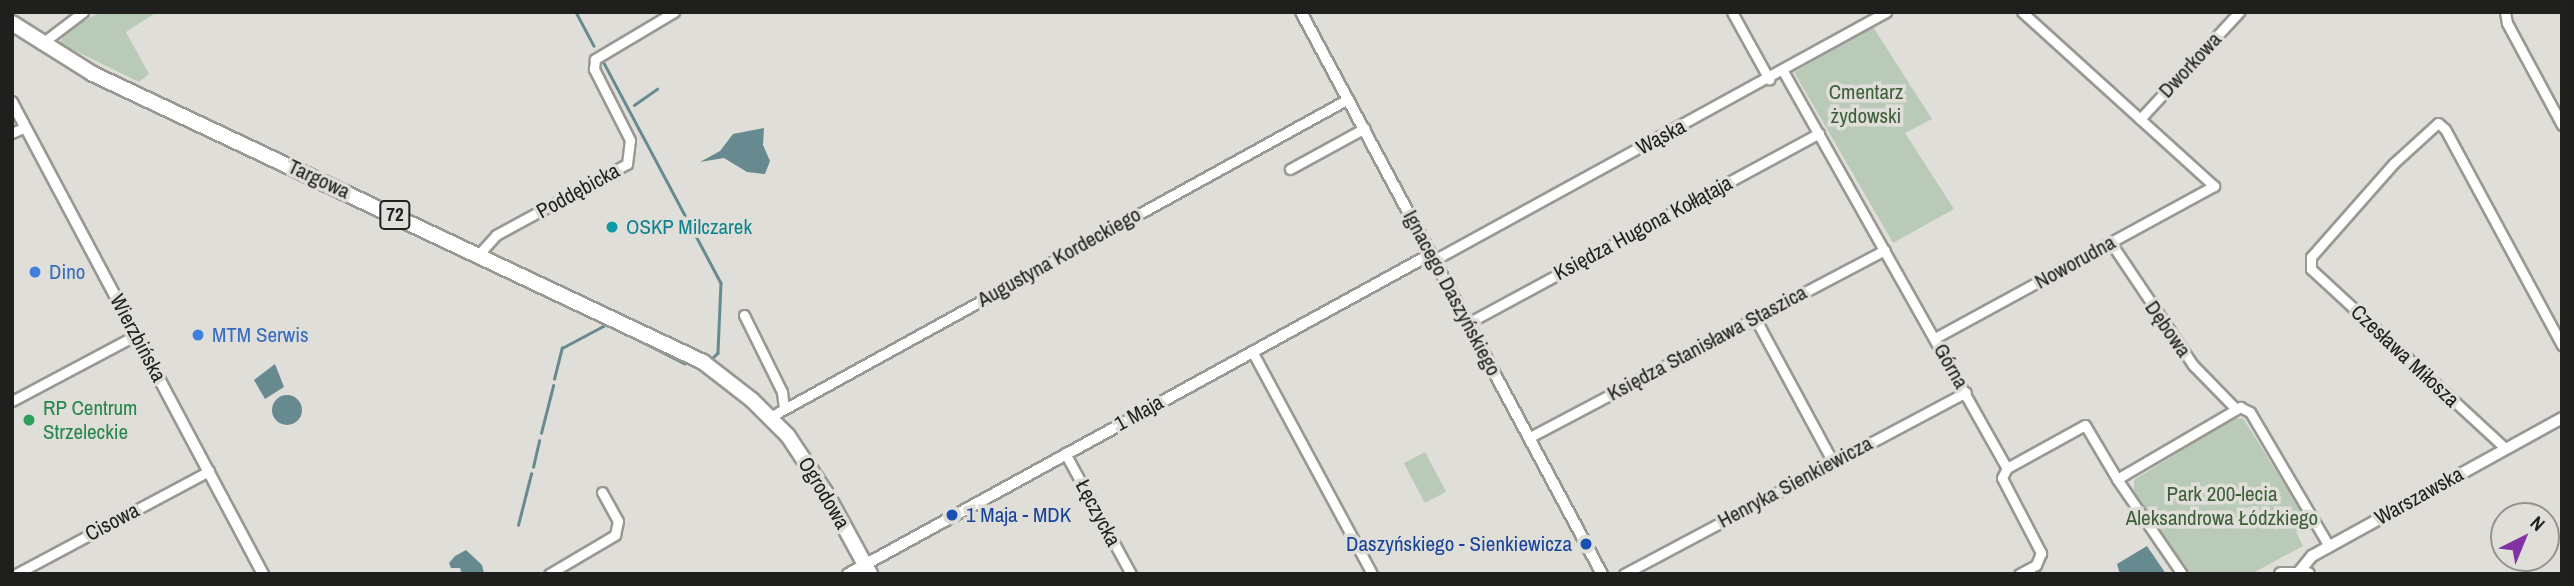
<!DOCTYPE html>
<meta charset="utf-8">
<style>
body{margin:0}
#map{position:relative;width:2574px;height:586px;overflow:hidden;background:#e0ded8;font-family:"Archivo Narrow",sans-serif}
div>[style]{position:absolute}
.green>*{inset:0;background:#b9cbb8;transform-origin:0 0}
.water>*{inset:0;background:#668a90}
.round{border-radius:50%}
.stream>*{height:2.5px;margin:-1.25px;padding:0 1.25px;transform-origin:1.25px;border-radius:1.25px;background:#668a90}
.roads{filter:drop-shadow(2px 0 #9a9893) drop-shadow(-2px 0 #9a9893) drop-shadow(0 2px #9a9893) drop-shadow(0 -2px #9a9893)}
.minor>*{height:9px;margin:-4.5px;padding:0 4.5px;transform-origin:4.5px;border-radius:4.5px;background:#fff}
.tertiary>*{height:10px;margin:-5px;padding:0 5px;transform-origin:5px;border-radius:5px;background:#fff}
.secondary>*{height:12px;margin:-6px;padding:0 6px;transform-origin:6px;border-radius:6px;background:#fff}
.primary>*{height:14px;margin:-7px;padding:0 7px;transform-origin:7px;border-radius:7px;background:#fff}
.dots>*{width:19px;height:19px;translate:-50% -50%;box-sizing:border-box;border:4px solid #e0ded8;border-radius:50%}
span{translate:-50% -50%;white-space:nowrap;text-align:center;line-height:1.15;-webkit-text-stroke:7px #e0ded8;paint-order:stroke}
.shield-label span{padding:2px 5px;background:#e0ded8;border:2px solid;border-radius:5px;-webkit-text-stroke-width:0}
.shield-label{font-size:19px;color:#1f1f1d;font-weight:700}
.street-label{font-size:21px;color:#1f1f1d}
.park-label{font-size:21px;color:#3d603b}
.culture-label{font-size:21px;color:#0d838f}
.left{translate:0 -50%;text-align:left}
.shop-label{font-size:21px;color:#366cbe}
.leisure-label{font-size:21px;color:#27864d}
.transit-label{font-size:21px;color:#164399}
.right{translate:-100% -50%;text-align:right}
.frame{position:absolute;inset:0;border:14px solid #1f1f1d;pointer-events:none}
.north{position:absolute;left:2490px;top:502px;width:70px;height:70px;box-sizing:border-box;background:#e0ded8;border:2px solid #93928d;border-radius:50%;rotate:43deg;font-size:19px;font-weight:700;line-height:28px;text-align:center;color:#1f1f1d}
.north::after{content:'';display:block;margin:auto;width:24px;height:32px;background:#8233a3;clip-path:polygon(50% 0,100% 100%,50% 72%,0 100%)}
</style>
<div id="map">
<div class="green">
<div style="clip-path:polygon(100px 12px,157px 12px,126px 32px,149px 74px,139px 82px,59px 43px,68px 30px)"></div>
<div style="clip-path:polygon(1873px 27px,1932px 119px,1905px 133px,1954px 209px,1893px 243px,1794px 72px)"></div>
<div style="clip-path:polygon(2243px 418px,2309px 524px,2296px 532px,2303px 546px,2251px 574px,2191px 574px,2134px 493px,2134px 480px,2232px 419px)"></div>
<div style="left:1425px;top:452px;width:45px;height:24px;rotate:62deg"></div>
</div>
<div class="water">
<div style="clip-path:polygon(764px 128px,763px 145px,770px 161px,765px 174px,747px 172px,724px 158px,700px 162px,720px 151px,733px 134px)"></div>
<div style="clip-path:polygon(275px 364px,284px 387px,265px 399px,254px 380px)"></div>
<div class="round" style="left:272px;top:395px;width:30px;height:30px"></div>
<div style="clip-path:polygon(2147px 546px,2166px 574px,2120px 574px,2117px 564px)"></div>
<div style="clip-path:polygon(466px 550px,482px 565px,484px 574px,462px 574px,460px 568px,451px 568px,449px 563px,455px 556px)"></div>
</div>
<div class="stream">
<div style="left:576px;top:12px;width:38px;rotate:62deg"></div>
<div style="left:603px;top:61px;width:251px;rotate:62deg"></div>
<div style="left:721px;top:283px;width:70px;rotate:92.5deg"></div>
<div style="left:718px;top:353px;width:7px;rotate:135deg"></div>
<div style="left:634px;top:105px;width:28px;rotate:-35deg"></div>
<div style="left:613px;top:327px;width:80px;rotate:26.9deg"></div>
<div style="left:554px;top:379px;width:32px;rotate:-76deg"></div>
<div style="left:562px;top:348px;width:51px;rotate:-28.1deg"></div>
<div style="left:541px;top:433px;width:49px;rotate:-75.7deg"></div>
<div style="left:533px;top:467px;width:27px;rotate:-77deg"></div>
<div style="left:518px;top:525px;width:53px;rotate:-75.7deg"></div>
</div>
<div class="roads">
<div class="minor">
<div style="left:1732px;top:12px;width:77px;rotate:61.1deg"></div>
<div style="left:2505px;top:12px;width:11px;rotate:80deg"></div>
<div style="left:2507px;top:23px;width:116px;rotate:61.7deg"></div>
<div style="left:41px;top:44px;width:53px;rotate:-37.3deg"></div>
<div style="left:1783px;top:71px;width:456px;rotate:60.6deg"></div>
<div style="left:2140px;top:119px;width:146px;rotate:-47.2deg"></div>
<div style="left:12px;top:133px;width:14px;rotate:-25deg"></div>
<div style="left:1290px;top:169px;width:85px;rotate:-28.7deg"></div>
<div style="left:2111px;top:243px;width:147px;rotate:56.1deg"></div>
<div style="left:2193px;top:365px;width:60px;rotate:45.7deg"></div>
<div style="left:479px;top:254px;width:25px;rotate:-48deg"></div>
<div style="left:496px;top:235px;width:149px;rotate:-28.5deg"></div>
<div style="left:627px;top:164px;width:24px;rotate:-83deg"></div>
<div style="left:630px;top:140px;width:80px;rotate:-116.9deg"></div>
<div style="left:594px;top:69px;width:10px;rotate:-84deg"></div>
<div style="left:595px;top:59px;width:92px;rotate:-30.7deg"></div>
<div style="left:1434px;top:260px;width:516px;rotate:-28.75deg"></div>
<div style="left:744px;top:315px;width:86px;rotate:63.7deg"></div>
<div style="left:782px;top:392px;width:16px;rotate:83deg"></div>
<div style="left:1755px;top:318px;width:164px;rotate:61.6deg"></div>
<div style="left:1468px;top:323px;width:399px;rotate:-28.4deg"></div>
<div style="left:1935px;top:338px;width:318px;rotate:-28.6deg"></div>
<div style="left:2214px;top:186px;width:259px;rotate:-137.8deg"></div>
<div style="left:1252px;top:351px;width:253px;rotate:61.7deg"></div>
<div style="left:12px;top:401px;width:140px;rotate:-28deg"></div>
<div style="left:770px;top:417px;width:660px;rotate:-28.82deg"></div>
<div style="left:1530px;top:437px;width:401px;rotate:-27.8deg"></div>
<div style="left:2505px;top:448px;width:264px;rotate:-137.3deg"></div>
<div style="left:2311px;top:269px;width:12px;rotate:-90deg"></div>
<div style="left:2311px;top:257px;width:125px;rotate:-48.6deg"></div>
<div style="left:2394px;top:163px;width:59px;rotate:-42.3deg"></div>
<div style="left:2438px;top:123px;width:9px;rotate:41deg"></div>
<div style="left:2445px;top:129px;width:246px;rotate:61.6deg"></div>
<div style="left:1065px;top:453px;width:138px;rotate:61.4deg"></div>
<div style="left:2007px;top:468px;width:89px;rotate:-28.9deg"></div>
<div style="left:2085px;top:425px;width:63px;rotate:59.3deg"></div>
<div style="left:2007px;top:468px;width:11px;rotate:117deg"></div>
<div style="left:2002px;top:478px;width:85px;rotate:62.5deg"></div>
<div style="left:2041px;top:553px;width:13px;rotate:113deg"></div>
<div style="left:2036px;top:565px;width:19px;rotate:152deg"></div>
<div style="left:16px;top:574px;width:219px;rotate:-28.1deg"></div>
<div style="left:549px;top:574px;width:77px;rotate:-30.6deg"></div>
<div style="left:615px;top:535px;width:14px;rotate:-78deg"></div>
<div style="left:618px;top:521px;width:33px;rotate:-119deg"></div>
<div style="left:1624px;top:574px;width:387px;rotate:-28deg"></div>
<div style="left:2182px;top:574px;width:115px;rotate:-124.4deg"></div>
<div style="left:2117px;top:479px;width:143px;rotate:-30.3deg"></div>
<div style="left:2240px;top:407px;width:11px;rotate:27deg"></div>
<div style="left:2250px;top:412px;width:156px;rotate:59.5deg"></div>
</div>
<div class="tertiary">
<div style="left:1301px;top:12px;width:638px;rotate:61.83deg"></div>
<div style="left:12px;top:102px;width:535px;rotate:62deg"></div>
<div style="left:2299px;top:572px;width:21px;rotate:-51deg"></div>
<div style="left:2312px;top:556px;width:286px;rotate:-28.9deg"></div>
<div style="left:848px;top:574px;width:665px;rotate:-28.76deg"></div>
</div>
<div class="secondary">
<div style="left:2281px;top:574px;width:27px"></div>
</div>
<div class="primary">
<div style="left:12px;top:23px;width:96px;rotate:32.2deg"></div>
<div style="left:93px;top:74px;width:675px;rotate:25.27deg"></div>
<div style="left:703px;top:362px;width:62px;rotate:37.8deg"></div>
<div style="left:752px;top:400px;width:51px;rotate:45deg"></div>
<div style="left:788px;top:436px;width:71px;rotate:56.5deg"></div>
<div style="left:827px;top:495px;width:90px;rotate:61.4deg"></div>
</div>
</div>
<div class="dots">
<div style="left:612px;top:227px;background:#0f9aa8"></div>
<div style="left:35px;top:272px;background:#3f7fe0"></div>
<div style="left:198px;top:335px;background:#3f7fe0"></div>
<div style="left:29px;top:420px;background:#2e9e5b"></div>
<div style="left:952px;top:515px;background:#1a4fb4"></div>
<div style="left:1586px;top:544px;background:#1a4fb4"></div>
</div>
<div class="shield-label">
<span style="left:395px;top:215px">72</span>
</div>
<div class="street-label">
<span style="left:2190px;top:65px;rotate:-47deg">Dworkowa</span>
<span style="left:1661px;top:137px;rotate:-28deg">Wąska</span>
<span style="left:319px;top:179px;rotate:25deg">Targowa</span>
<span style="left:578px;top:191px;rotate:-29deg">Poddębicka</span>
<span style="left:1643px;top:228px;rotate:-28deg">Księdza Hugona Kołłątaja</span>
<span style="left:1059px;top:257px;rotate:-29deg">Augustyna Kordeckiego</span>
<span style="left:2075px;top:262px;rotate:-29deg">Noworudna</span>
<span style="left:1452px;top:293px;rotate:62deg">Ignacego Daszyńskiego</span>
<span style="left:2168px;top:329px;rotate:55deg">Dębowa</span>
<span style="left:138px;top:338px;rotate:62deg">Wierzbińska</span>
<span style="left:1707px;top:343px;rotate:-28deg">Księdza Stanisława Staszica</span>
<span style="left:2405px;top:356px;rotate:43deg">Czesława Miłosza</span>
<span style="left:1951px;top:366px;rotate:60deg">Górna</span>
<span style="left:1139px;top:413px;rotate:-29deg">1 Maja</span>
<span style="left:1795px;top:482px;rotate:-28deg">Henryka Sienkiewicza</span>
<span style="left:824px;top:493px;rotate:59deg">Ogrodowa</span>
<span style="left:2419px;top:496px;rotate:-29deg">Warszawska</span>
<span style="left:1098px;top:513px;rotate:62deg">Łęczycka</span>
<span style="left:112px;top:522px;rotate:-28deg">Cisowa</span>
</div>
<div class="park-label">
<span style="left:1866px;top:104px">Cmentarz<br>żydowski</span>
<span style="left:2222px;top:506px">Park 200-lecia<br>Aleksandrowa Łódzkiego</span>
</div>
<div class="culture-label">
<span class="left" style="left:626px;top:227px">OSKP Milczarek</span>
</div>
<div class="shop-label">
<span class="left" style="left:49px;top:272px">Dino</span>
<span class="left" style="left:212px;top:335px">MTM Serwis</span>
</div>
<div class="leisure-label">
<span class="left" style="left:43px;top:420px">RP Centrum<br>Strzeleckie</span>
</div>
<div class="transit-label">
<span class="left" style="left:966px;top:515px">1 Maja - MDK</span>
<span class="right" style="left:1572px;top:544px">Daszyńskiego - Sienkiewicza</span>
</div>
<div class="frame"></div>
<div class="north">N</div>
</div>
